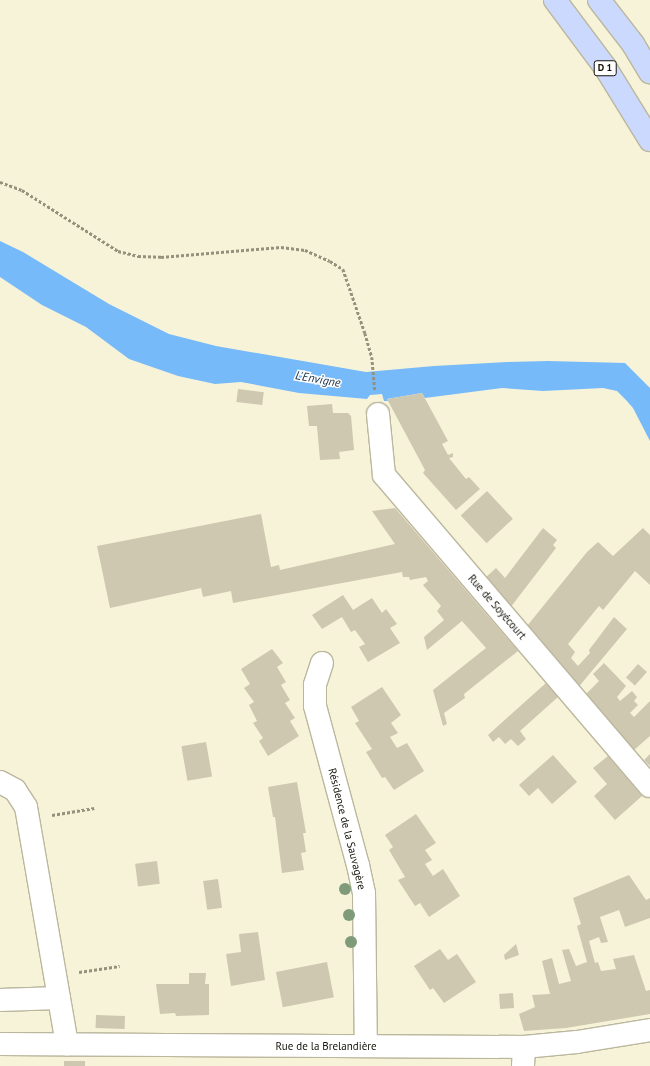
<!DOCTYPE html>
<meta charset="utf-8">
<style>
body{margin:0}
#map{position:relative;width:650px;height:1066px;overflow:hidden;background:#f7f3d8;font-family:"PT Sans",sans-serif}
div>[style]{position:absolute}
.water>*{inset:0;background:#76baf9}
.building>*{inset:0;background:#cdc8af;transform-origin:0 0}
.path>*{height:2.5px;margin-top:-1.25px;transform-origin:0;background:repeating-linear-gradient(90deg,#94917d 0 3px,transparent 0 5px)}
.roads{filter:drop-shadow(1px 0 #bbb79e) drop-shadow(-1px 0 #bbb79e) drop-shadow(0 1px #bbb79e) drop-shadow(0 -1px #bbb79e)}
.minor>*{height:22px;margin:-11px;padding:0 11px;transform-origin:11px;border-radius:11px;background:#fff}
.major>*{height:22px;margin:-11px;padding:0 11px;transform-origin:11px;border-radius:11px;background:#cbd9ff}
.trees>*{width:12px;height:12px;margin:-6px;border-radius:50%;background:#7f9b7a}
span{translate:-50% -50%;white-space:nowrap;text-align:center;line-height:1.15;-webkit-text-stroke:3px #fff;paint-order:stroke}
.shield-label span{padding:1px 3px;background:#fff;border:1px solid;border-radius:3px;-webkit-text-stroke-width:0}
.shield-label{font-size:10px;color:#141209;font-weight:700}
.street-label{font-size:11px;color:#141209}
.water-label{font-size:12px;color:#112e47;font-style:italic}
</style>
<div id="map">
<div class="water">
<div style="clip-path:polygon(0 241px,23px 252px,109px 304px,169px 334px,216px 346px,366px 372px,434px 366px,507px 362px,548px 361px,625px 363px,650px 388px,650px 441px,633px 408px,626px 400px,617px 391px,603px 388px,543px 391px,502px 388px,425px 398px,422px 393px,387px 399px,388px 401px,384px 401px,382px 394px,370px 395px,367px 399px,299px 393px,241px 382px,215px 384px,178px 376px,129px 359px,86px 327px,42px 305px,0 277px)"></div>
</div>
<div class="building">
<div style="left:238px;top:389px;width:26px;height:13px;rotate:7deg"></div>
<div style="clip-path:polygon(422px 393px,448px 441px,442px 444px,448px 455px,453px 453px,453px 457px,449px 458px,466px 479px,469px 477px,480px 489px,456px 510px,423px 473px,425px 470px,387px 399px)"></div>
<div style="clip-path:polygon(332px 404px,333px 413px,348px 413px,351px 416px,354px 450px,339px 452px,340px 459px,320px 460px,317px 426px,309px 426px,307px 406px)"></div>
<div style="left:487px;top:491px;width:38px;height:36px;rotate:47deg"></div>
<div style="clip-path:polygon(395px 508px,518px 651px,464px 694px,465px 698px,444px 713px,447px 724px,443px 726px,433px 690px,486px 648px,462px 621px,427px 650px,424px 637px,444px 620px,437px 611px,441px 606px,423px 585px,428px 581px,426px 577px,410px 580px,409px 577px,403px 577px,402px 572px,233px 603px,231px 591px,203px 597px,201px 588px,110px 608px,97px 546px,261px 514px,271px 567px,279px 565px,280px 570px,395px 544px,372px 511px)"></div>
<div style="clip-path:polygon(543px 528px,557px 540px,553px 545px,556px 548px,510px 608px,485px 578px,496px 568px,505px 578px)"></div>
<div style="clip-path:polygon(643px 528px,650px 535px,650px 585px,635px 571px,603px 610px,599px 606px,568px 644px,575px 652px,571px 658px,578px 666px,590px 653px,589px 650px,614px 617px,627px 629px,576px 690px,527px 626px,587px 552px,598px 542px,613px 556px)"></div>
<div style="clip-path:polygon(343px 595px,353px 610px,372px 598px,382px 613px,386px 609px,397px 624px,390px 628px,400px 643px,368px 662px,359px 647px,365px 644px,355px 630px,351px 632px,342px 617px,322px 629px,312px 615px)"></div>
<div style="clip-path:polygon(272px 649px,283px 663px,277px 667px,286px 682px,281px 685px,290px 700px,285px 703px,295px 718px,290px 721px,299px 736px,268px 756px,259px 741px,263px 738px,253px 723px,257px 721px,249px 705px,254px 702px,244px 688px,250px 684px,241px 669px)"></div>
<div style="clip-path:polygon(604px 663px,626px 686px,617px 697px,620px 701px,632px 691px,637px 697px,634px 701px,638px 705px,630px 713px,634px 717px,650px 701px,650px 736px,634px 750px,583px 697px,599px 681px,593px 674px)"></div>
<div style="left:638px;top:664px;width:12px;height:18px;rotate:42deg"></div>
<div style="clip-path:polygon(546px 683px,558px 697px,520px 731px,526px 739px,518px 746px,511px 739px,505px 744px,499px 737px,493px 742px,488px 735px)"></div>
<div style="clip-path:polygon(382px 687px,401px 715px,391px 723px,398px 733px,390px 737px,397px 748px,407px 743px,424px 771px,394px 790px,385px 777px,382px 778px,366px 752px,372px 749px,355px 723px,359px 721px,351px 707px)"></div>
<div style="left:206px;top:742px;width:35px;height:25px;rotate:80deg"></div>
<div style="clip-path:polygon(650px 754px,650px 766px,644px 760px)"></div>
<div style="clip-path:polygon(553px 755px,577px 782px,552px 804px,538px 788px,529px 796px,519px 785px)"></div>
<div style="clip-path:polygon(608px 756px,642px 796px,615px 820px,594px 796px,607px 784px,593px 768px)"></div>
<div style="clip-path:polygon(297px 782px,306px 833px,303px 833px,306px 852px,301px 853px,304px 870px,282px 873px,275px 817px,273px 817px,268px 787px)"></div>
<div style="clip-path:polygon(416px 814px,436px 843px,425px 850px,432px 860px,425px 864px,433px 876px,443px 869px,460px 896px,429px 917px,420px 903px,415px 906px,398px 880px,405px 877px,389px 850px,393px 847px,385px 835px)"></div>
<div style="left:157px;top:861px;width:23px;height:22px;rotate:83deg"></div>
<div style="clip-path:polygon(629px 875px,646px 900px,650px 898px,650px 918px,625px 927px,619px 910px,600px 917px,608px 942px,601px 943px,599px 937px,589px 941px,595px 963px,598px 962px,601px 971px,616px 969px,613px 959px,634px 955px,646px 991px,650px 990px,650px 1014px,566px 1028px,524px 1031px,519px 1014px,535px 1007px,532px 995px,550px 994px,542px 961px,552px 958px,559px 984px,571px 981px,562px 950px,569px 949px,576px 966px,587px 962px,577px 926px,581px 924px,573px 898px)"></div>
<div style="left:218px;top:879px;width:29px;height:15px;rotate:82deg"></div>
<div style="clip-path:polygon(258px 932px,265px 980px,231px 986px,226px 954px,241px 952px,239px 934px)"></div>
<div style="clip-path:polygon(516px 944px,519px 955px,505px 960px,504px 955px)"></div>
<div style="clip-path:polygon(440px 949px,448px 960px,457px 954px,476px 982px,444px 1003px,433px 988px,430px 990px,414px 966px)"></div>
<div style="left:327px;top:962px;width:36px;height:52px;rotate:79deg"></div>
<div style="clip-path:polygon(189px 973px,206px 973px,205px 984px,209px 984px,209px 1015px,176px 1016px,175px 1013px,160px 1014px,156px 984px,189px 984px)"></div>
<div style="left:513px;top:993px;width:15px;height:14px;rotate:86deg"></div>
<div style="left:96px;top:1015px;width:29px;height:13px;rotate:2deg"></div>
<div style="left:64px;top:1061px;width:21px;height:5px"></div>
</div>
<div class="path">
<div style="left:0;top:182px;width:23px;rotate:20deg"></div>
<div style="left:22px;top:190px;width:114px;rotate:32.4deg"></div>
<div style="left:118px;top:251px;width:21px;rotate:14deg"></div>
<div style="left:138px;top:256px;width:23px;rotate:2deg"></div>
<div style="left:161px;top:257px;width:120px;rotate:-4.8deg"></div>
<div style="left:281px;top:247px;width:24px;rotate:7deg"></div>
<div style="left:305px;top:250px;width:27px;rotate:24deg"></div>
<div style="left:330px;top:261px;width:15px;rotate:32deg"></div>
<div style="left:343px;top:269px;width:68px;rotate:71deg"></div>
<div style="left:365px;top:333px;width:25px;rotate:74deg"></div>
<div style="left:372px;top:357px;width:33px;rotate:85deg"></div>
<div style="left:52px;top:815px;width:43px;rotate:-9.5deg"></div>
<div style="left:79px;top:972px;width:41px;rotate:-8.3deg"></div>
</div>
<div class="roads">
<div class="minor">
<div style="left:378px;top:414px;width:61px;rotate:84.4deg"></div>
<div style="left:384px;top:475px;width:409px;rotate:49.5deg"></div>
<div style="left:322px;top:663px;width:23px;rotate:108deg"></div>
<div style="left:315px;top:685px;width:21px;rotate:90deg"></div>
<div style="left:315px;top:706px;width:165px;rotate:74.9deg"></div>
<div style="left:358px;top:865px;width:29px;rotate:78deg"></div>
<div style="left:364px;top:893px;width:153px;rotate:89.3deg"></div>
<div style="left:0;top:782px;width:17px;rotate:28deg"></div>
<div style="left:15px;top:790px;width:20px;rotate:57deg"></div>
<div style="left:26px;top:807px;width:241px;rotate:80.2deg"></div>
<div style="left:0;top:1000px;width:59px;rotate:-1.9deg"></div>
<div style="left:0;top:1044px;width:524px;rotate:0.33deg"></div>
<div style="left:524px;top:1047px;width:53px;rotate:-5.4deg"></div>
<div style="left:577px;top:1042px;width:74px;rotate:-9.3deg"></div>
<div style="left:523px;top:1066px;width:19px;rotate:-87deg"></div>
</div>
<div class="major">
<div style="left:555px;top:0;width:84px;rotate:53.3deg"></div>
<div style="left:605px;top:67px;width:86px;rotate:58.3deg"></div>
<div style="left:599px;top:0;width:56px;rotate:52.3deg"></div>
<div style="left:633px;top:44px;width:33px;rotate:59deg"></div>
</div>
</div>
<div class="trees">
<div style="left:345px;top:889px"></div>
<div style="left:349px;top:915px"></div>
<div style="left:351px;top:942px"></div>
</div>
<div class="shield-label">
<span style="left:605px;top:68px">D 1</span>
</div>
<div class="street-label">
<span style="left:497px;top:607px;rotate:49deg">Rue de Soyécourt</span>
<span style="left:347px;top:829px;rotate:76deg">Résidence de la Sauvagère</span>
<span style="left:326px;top:1046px">Rue de la Brelandière</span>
</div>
<div class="water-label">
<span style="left:318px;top:379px;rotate:10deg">L'Envigne</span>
</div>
</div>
